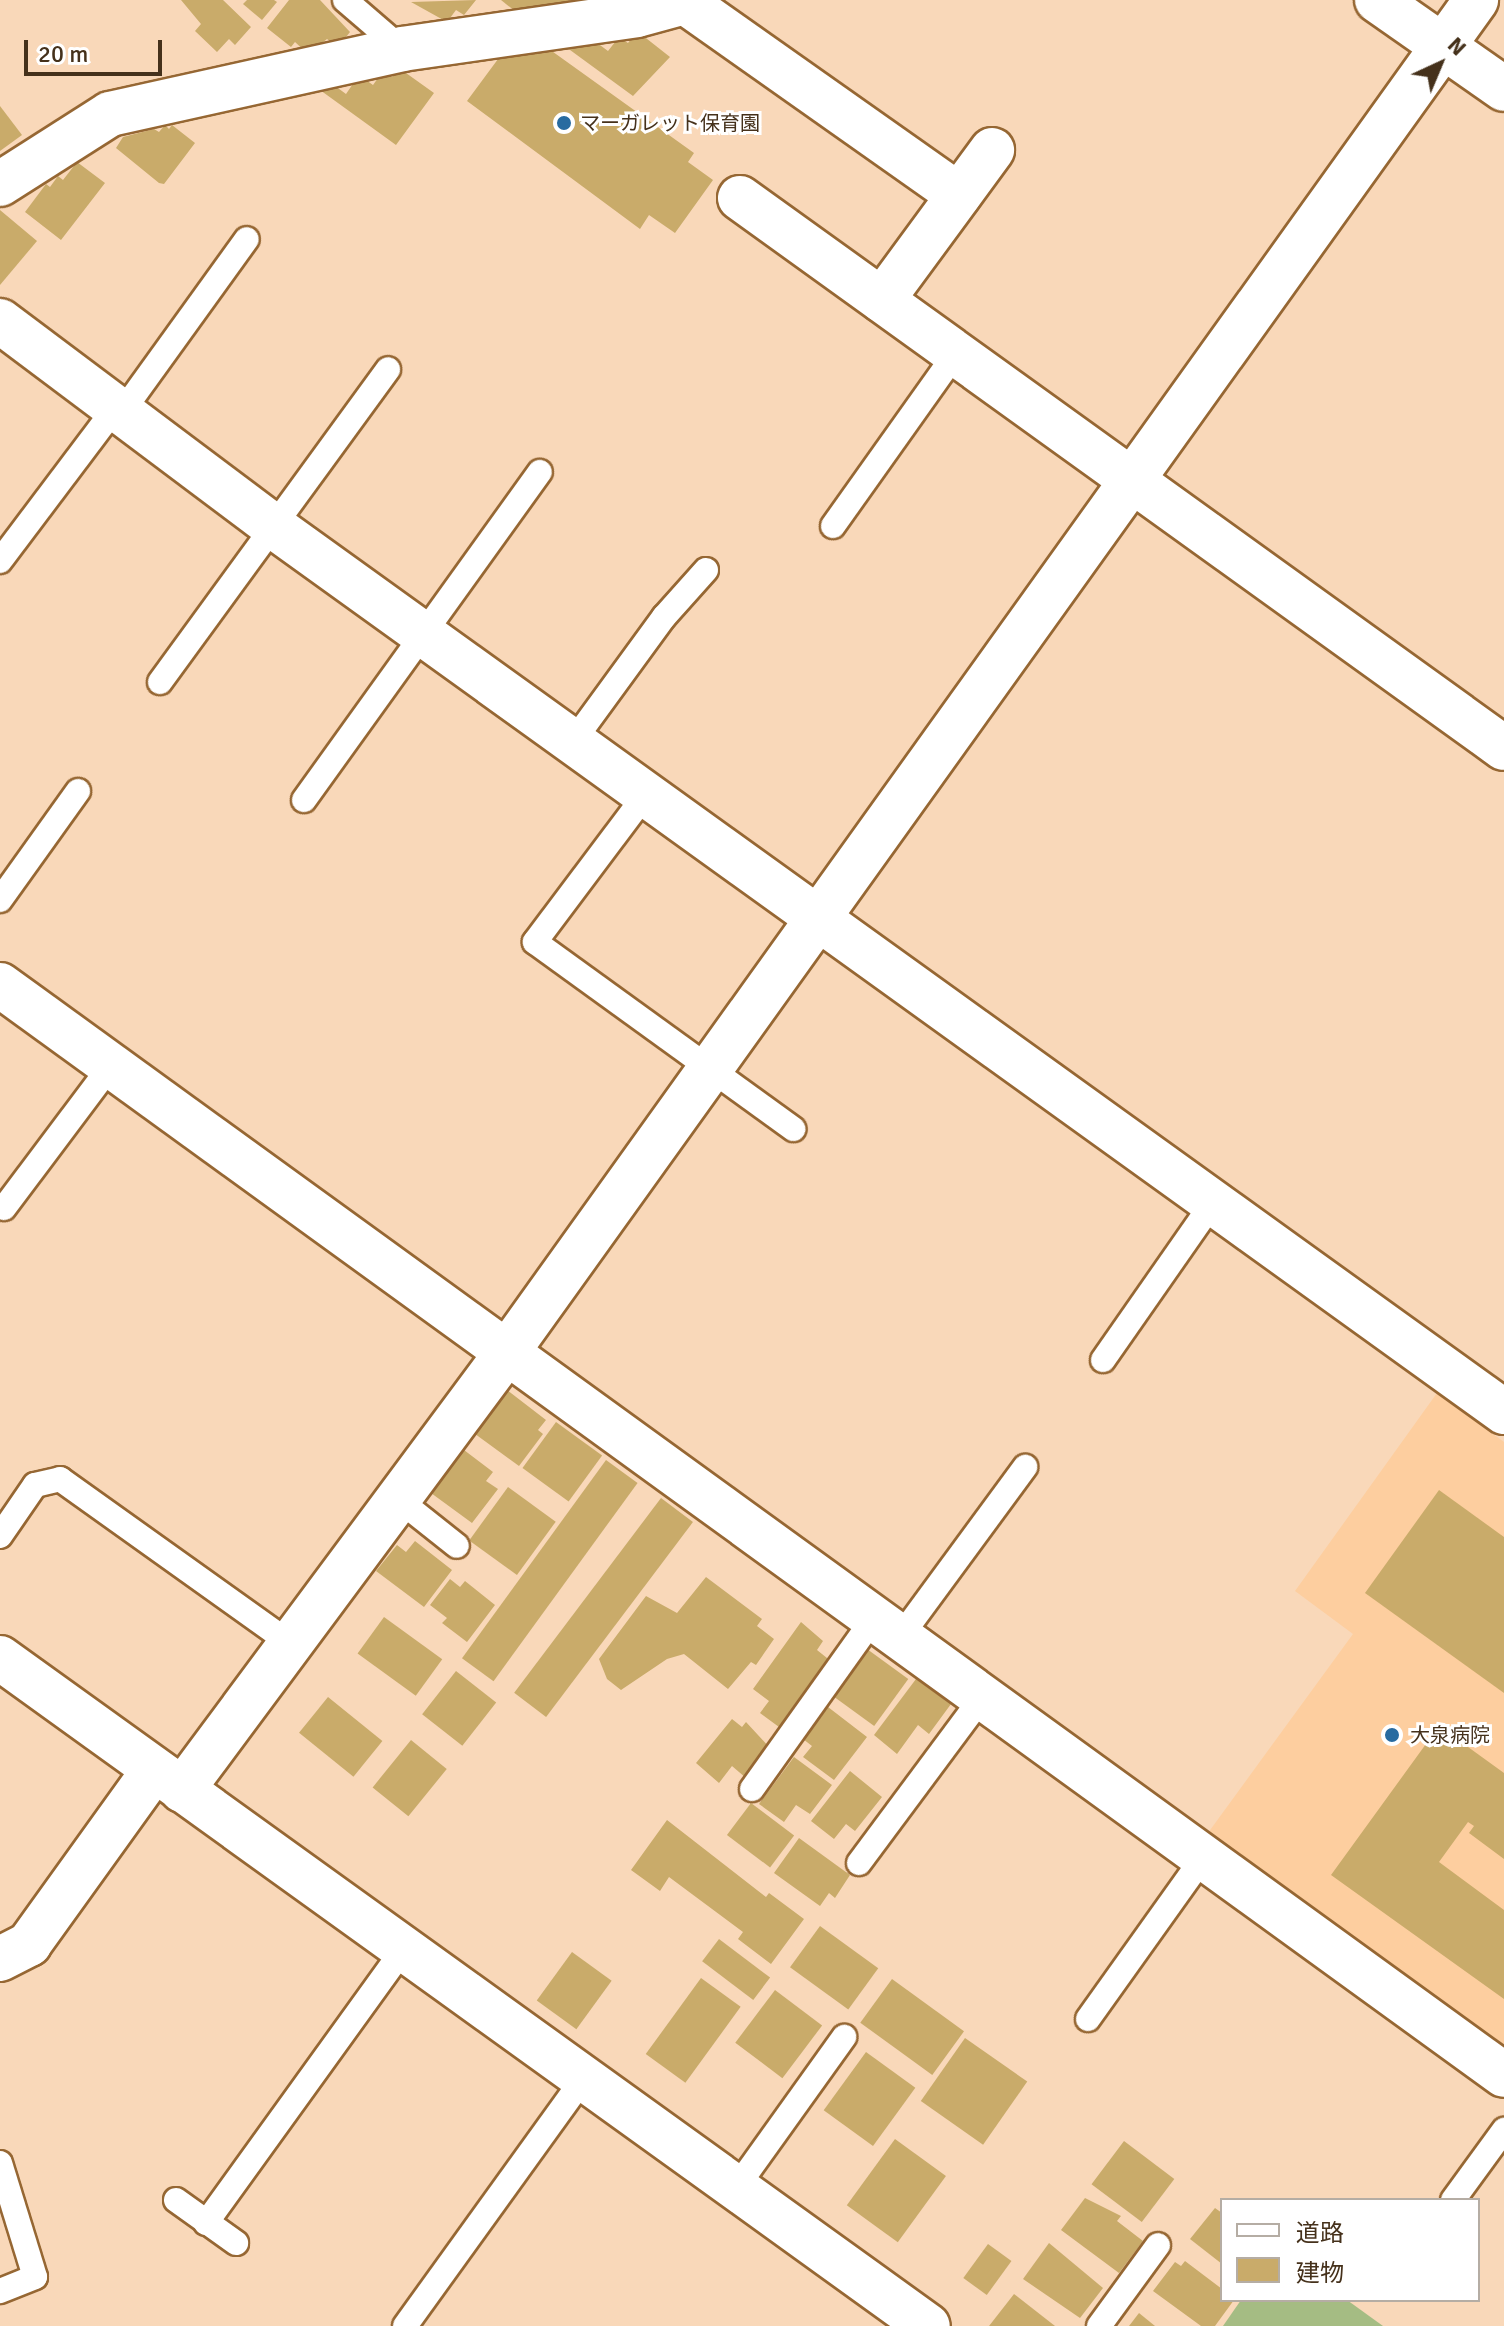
<!DOCTYPE html>
<meta charset="utf-8">
<style>
body{margin:0}
#map{position:relative;width:1504px;height:2326px;overflow:hidden;background:#f9d8b9;font-family:Signika,"Noto Sans JP",sans-serif}
div>[style]{position:absolute}
.built>*{inset:0;background:#fdce9f}
.green>*{inset:0;background:#a5bc83}
.building>*{inset:0;background:#c9ab6a;transform-origin:0 0}
.roads{filter:drop-shadow(2px 0 #966733) drop-shadow(-2px 0 #966733) drop-shadow(0 2px #966733) drop-shadow(0 -2px #966733)}
.lane>*{height:24px;margin:-12px;padding:0 12px;transform-origin:12px;border-radius:12px;background:#fff}
.street>*{height:44px;margin:-22px;padding:0 22px;transform-origin:22px;border-radius:22px;background:#fff}
.dots>*{width:22px;height:22px;translate:-50% -50%;box-sizing:border-box;border:4px solid #fff;border-radius:50%}
span{translate:-50% -50%;white-space:nowrap;text-align:center;line-height:1.15;-webkit-text-stroke:6px #fff;paint-order:stroke}
.poi-label{font-size:20px;color:#45311b}
.left{translate:0 -50%;text-align:left}
.legend{position:absolute;left:1220px;top:2198px;width:260px;height:104px;box-sizing:border-box;background:#fff;border:2px solid #b5ada4;margin:0;padding:10px 14px;list-style:none;font-size:24px;color:#45311b}
.legend li{display:flex;align-items:center;gap:16px;height:40px}
.legend b{width:40px;border:2px solid #b5ada4}
.north{position:absolute;left:1400px;top:24px;width:80px;height:80px;-webkit-text-stroke:6px #fff;paint-order:stroke;rotate:44deg;font-size:22px;font-weight:700;line-height:32px;text-align:center;color:#45311b}
.north::after{content:'';display:block;margin:auto;width:28px;height:36px;background:#45311b;clip-path:polygon(50% 0,100% 100%,50% 72%,0 100%)}
.scale{position:absolute;left:24px;top:40px;width:138px;height:36px;box-sizing:border-box;border:4px solid #45311b;border-top:0;padding-left:10px;font-size:24px;line-height:28px;white-space:nowrap;color:#45311b;-webkit-text-stroke:6px #fff;paint-order:stroke}
</style>
<div id="map">
<div class="built">
<div style="clip-path:polygon(1437px 1393px,1504px 1442px,1504px 2052px,1205px 1837px,1353px 1634px,1295px 1591px)"></div>
</div>
<div class="green">
<div style="clip-path:polygon(1241px 2300px,1347px 2300px,1383px 2326px,1223px 2326px)"></div>
</div>
<div class="building">
<div style="clip-path:polygon(181px 0,223px 0,251px 27px,235px 45px,229px 39px,217px 52px,195px 31px,201px 24px)"></div>
<div style="clip-path:polygon(247px 0,274px 0,277px 2px,262px 20px,243px 4px)"></div>
<div style="clip-path:polygon(289px 0,320px 0,350px 32px,338px 47px,327px 39px,308px 54px,295px 42px,291px 47px,267px 28px)"></div>
<div style="clip-path:polygon(476px 0,464px 15px,456px 10px,447px 22px,411px 2px)"></div>
<div style="clip-path:polygon(501px 0,570px 0,565px 7px,521px 16px)"></div>
<div style="clip-path:polygon(637px 31px,670px 57px,633px 96px,555px 39px,585px 34px,608px 51px,619px 37px,628px 43px)"></div>
<div style="clip-path:polygon(542px 44px,694px 153px,688px 162px,713px 180px,675px 233px,649px 215px,640px 229px,467px 101px,501px 55px)"></div>
<div style="clip-path:polygon(399px 68px,434px 93px,396px 145px,320px 90px,327px 80px,346px 94px,359px 75px,373px 85px,383px 71px,392px 77px)"></div>
<div style="clip-path:polygon(0 106px,22px 135px,0 151px)"></div>
<div style="clip-path:polygon(165px 125px,169px 129px,172px 125px,195px 143px,164px 184px,159px 183px,116px 148px,123px 137px,154px 129px,159px 132px)"></div>
<div style="clip-path:polygon(77px 162px,105px 183px,61px 240px,25px 212px,46px 184px,50px 187px,58px 176px,63px 180px)"></div>
<div style="clip-path:polygon(0 210px,37px 241px,0 285px)"></div>
<div style="clip-path:polygon(507px 1390px,546px 1420px,538px 1430px,543px 1434px,519px 1466px,471px 1431px)"></div>
<div style="left:556px;top:1422px;width:57px;height:57px;rotate:36deg"></div>
<div style="clip-path:polygon(464px 1450px,493px 1472px,486px 1481px,498px 1489px,472px 1523px,431px 1493px)"></div>
<div style="left:606px;top:1460px;width:39px;height:245px;rotate:36deg"></div>
<div style="left:508px;top:1487px;width:59px;height:66px;rotate:36deg"></div>
<div style="clip-path:polygon(1439px 1490px,1504px 1537px,1504px 1693px,1365px 1593px)"></div>
<div style="left:661px;top:1498px;width:40px;height:244px;rotate:37deg"></div>
<div style="clip-path:polygon(415px 1541px,452px 1570px,424px 1607px,376px 1571px,397px 1545px,406px 1552px)"></div>
<div style="clip-path:polygon(706px 1577px,762px 1619px,757px 1626px,774px 1639px,756px 1665px,751px 1662px,728px 1689px,684px 1654px,667px 1659px,621px 1690px,607px 1679px,599px 1659px,646px 1596px,677px 1613px)"></div>
<div style="clip-path:polygon(450px 1579px,460px 1587px,465px 1581px,495px 1605px,467px 1642px,442px 1623px,447px 1618px,430px 1605px)"></div>
<div style="left:384px;top:1617px;width:72px;height:45px;rotate:36deg"></div>
<div style="clip-path:polygon(801px 1622px,823px 1641px,817px 1650px,832px 1662px,779px 1727px,760px 1713px,769px 1701px,753px 1689px)"></div>
<div style="left:867px;top:1649px;width:51px;height:58px;rotate:36deg"></div>
<div style="left:456px;top:1671px;width:51px;height:55px;rotate:38deg"></div>
<div style="clip-path:polygon(916px 1679px,951px 1704px,929px 1734px,918px 1725px,897px 1754px,874px 1735px)"></div>
<div style="left:328px;top:1697px;width:70px;height:46px;rotate:39deg"></div>
<div style="clip-path:polygon(828px 1707px,867px 1737px,834px 1780px,803px 1757px,812px 1746px,803px 1739px)"></div>
<div style="clip-path:polygon(732px 1719px,742px 1727px,746px 1722px,770px 1748px,746px 1778px,732px 1766px,719px 1783px,696px 1763px)"></div>
<div style="clip-path:polygon(1439px 1726px,1504px 1773px,1504px 1859px,1469px 1833px,1474px 1826px,1468px 1822px,1439px 1862px,1504px 1910px,1504px 1999px,1331px 1875px)"></div>
<div style="left:411px;top:1740px;width:46px;height:61px;rotate:39deg"></div>
<div style="clip-path:polygon(794px 1757px,832px 1785px,810px 1814px,796px 1805px,784px 1822px,759px 1804px)"></div>
<div style="clip-path:polygon(850px 1771px,882px 1797px,855px 1831px,846px 1824px,834px 1839px,811px 1821px)"></div>
<div style="left:751px;top:1803px;width:54px;height:40px;rotate:37deg"></div>
<div style="clip-path:polygon(667px 1820px,766px 1897px,769px 1893px,804px 1919px,771px 1964px,738px 1939px,743px 1932px,669px 1877px,660px 1891px,631px 1870px)"></div>
<div style="clip-path:polygon(799px 1838px,850px 1875px,835px 1898px,829px 1893px,820px 1906px,774px 1873px)"></div>
<div style="left:820px;top:1926px;width:72px;height:51px;rotate:36deg"></div>
<div style="left:719px;top:1939px;width:64px;height:28px;rotate:37deg"></div>
<div style="left:572px;top:1952px;width:49px;height:60px;rotate:36deg"></div>
<div style="left:701px;top:1978px;width:49px;height:94px;rotate:36deg"></div>
<div style="left:892px;top:1979px;width:89px;height:54px;rotate:36deg"></div>
<div style="left:775px;top:1990px;width:59px;height:66px;rotate:37deg"></div>
<div style="left:965px;top:2038px;width:76px;height:77px;rotate:35deg"></div>
<div style="left:866px;top:2052px;width:61px;height:72px;rotate:36deg"></div>
<div style="left:895px;top:2139px;width:63px;height:82px;rotate:36deg"></div>
<div style="left:1124px;top:2141px;width:63px;height:54px;rotate:37deg"></div>
<div style="clip-path:polygon(1085px 2198px,1121px 2216px,1117px 2221px,1143px 2241px,1119px 2273px,1061px 2230px)"></div>
<div style="clip-path:polygon(1215px 2208px,1222px 2213px,1222px 2264px,1190px 2239px)"></div>
<div style="clip-path:polygon(1049px 2243px,1103px 2288px,1080px 2318px,1023px 2279px)"></div>
<div style="left:988px;top:2244px;width:29px;height:42px;rotate:36deg"></div>
<div style="clip-path:polygon(1185px 2261px,1222px 2289px,1222px 2300px,1234px 2300px,1215px 2326px,1201px 2326px,1153px 2291px,1175px 2262px,1181px 2266px)"></div>
<div style="clip-path:polygon(1014px 2294px,1055px 2326px,989px 2326px)"></div>
<div style="clip-path:polygon(1139px 2313px,1155px 2326px,1129px 2326px)"></div>
</div>
<div class="roads">
<div class="lane">
<div style="left:345px;top:0;width:75px;rotate:40.7deg"></div>
<div style="left:122px;top:412px;width:213px;rotate:-54.2deg"></div>
<div style="left:833px;top:526px;width:212px;rotate:-54.6deg"></div>
<div style="left:0;top:561px;width:193px;rotate:-53deg"></div>
<div style="left:160px;top:682px;width:387px;rotate:-53.9deg"></div>
<div style="left:572px;top:743px;width:156px;rotate:-53.9deg"></div>
<div style="left:664px;top:617px;width:63px;rotate:-48.2deg"></div>
<div style="left:646px;top:794px;width:185px;rotate:126.9deg"></div>
<div style="left:535px;top:942px;width:319px;rotate:35.9deg"></div>
<div style="left:304px;top:800px;width:404px;rotate:-54.3deg"></div>
<div style="left:0;top:900px;width:134px;rotate:-54.4deg"></div>
<div style="left:4px;top:1208px;width:176px;rotate:-53.1deg"></div>
<div style="left:1103px;top:1360px;width:194px;rotate:-55.1deg"></div>
<div style="left:398px;top:1499px;width:75px;rotate:38.5deg"></div>
<div style="left:0;top:1536px;width:62px;rotate:-55.5deg"></div>
<div style="left:35px;top:1485px;width:26px;rotate:-13deg"></div>
<div style="left:60px;top:1479px;width:284px;rotate:35.5deg"></div>
<div style="left:898px;top:1640px;width:215px;rotate:-53.7deg"></div>
<div style="left:752px;top:1789px;width:206px;rotate:-54.5deg"></div>
<div style="left:859px;top:1863px;width:204px;rotate:-53.4deg"></div>
<div style="left:1088px;top:2019px;width:198px;rotate:-54.5deg"></div>
<div style="left:0;top:2163px;width:119px;rotate:72.9deg"></div>
<div style="left:35px;top:2277px;width:38px;rotate:158deg"></div>
<div style="left:736px;top:2188px;width:186px;rotate:-54.4deg"></div>
<div style="left:176px;top:2200px;width:74px;rotate:35.6deg"></div>
<div style="left:1453px;top:2200px;width:87px;rotate:-53.9deg"></div>
<div style="left:206px;top:2223px;width:340px;rotate:-54.2deg"></div>
<div style="left:405px;top:2326px;width:306px;rotate:-54.2deg"></div>
<div style="left:1099px;top:2326px;width:100px;rotate:-53.9deg"></div>
</div>
<div class="street">
<div style="left:1377px;top:0;width:155px;rotate:35deg"></div>
<div style="left:685px;top:2px;width:335px;rotate:35.2deg"></div>
<div style="left:0;top:184px;width:130px;rotate:-32.5deg"></div>
<div style="left:110px;top:114px;width:299px;rotate:-12.5deg"></div>
<div style="left:402px;top:49px;width:237px;rotate:-8.2deg"></div>
<div style="left:637px;top:15px;width:57px;rotate:-15.3deg"></div>
<div style="left:740px;top:198px;width:941px;rotate:35.75deg"></div>
<div style="left:882px;top:300px;width:186px;rotate:-53.7deg"></div>
<div style="left:0;top:321px;width:341px;rotate:36.9deg"></div>
<div style="left:273px;top:526px;width:1517px;rotate:35.74deg"></div>
<div style="left:0;top:985px;width:1857px;rotate:35.93deg"></div>
<div style="left:0;top:1658px;width:1143px;rotate:35.75deg"></div>
<div style="left:182px;top:1790px;width:542px;rotate:-53.41deg"></div>
<div style="left:505px;top:1355px;width:1667px;rotate:-54.37deg"></div>
<div style="left:0;top:1959px;width:33px;rotate:-27deg"></div>
<div style="left:29px;top:1944px;width:214px;rotate:-54.3deg"></div>
</div>
</div>
<div class="dots">
<div style="left:564px;top:123px;background:#286ba0"></div>
<div style="left:1392px;top:1735px;background:#286ba0"></div>
</div>
<div class="poi-label">
<span class="left" style="left:580px;top:123px">マーガレット保育園</span>
<span class="left" style="left:1410px;top:1735px">大泉病院</span>
</div>
<ul class="legend">
<li><b style="height:10px;background:#fff"></b>道路</li>
<li><b style="height:22px;background:#c9ab6a"></b>建物</li>
</ul>
<div class="north">N</div>
<div class="scale">20 m</div>
</div>
